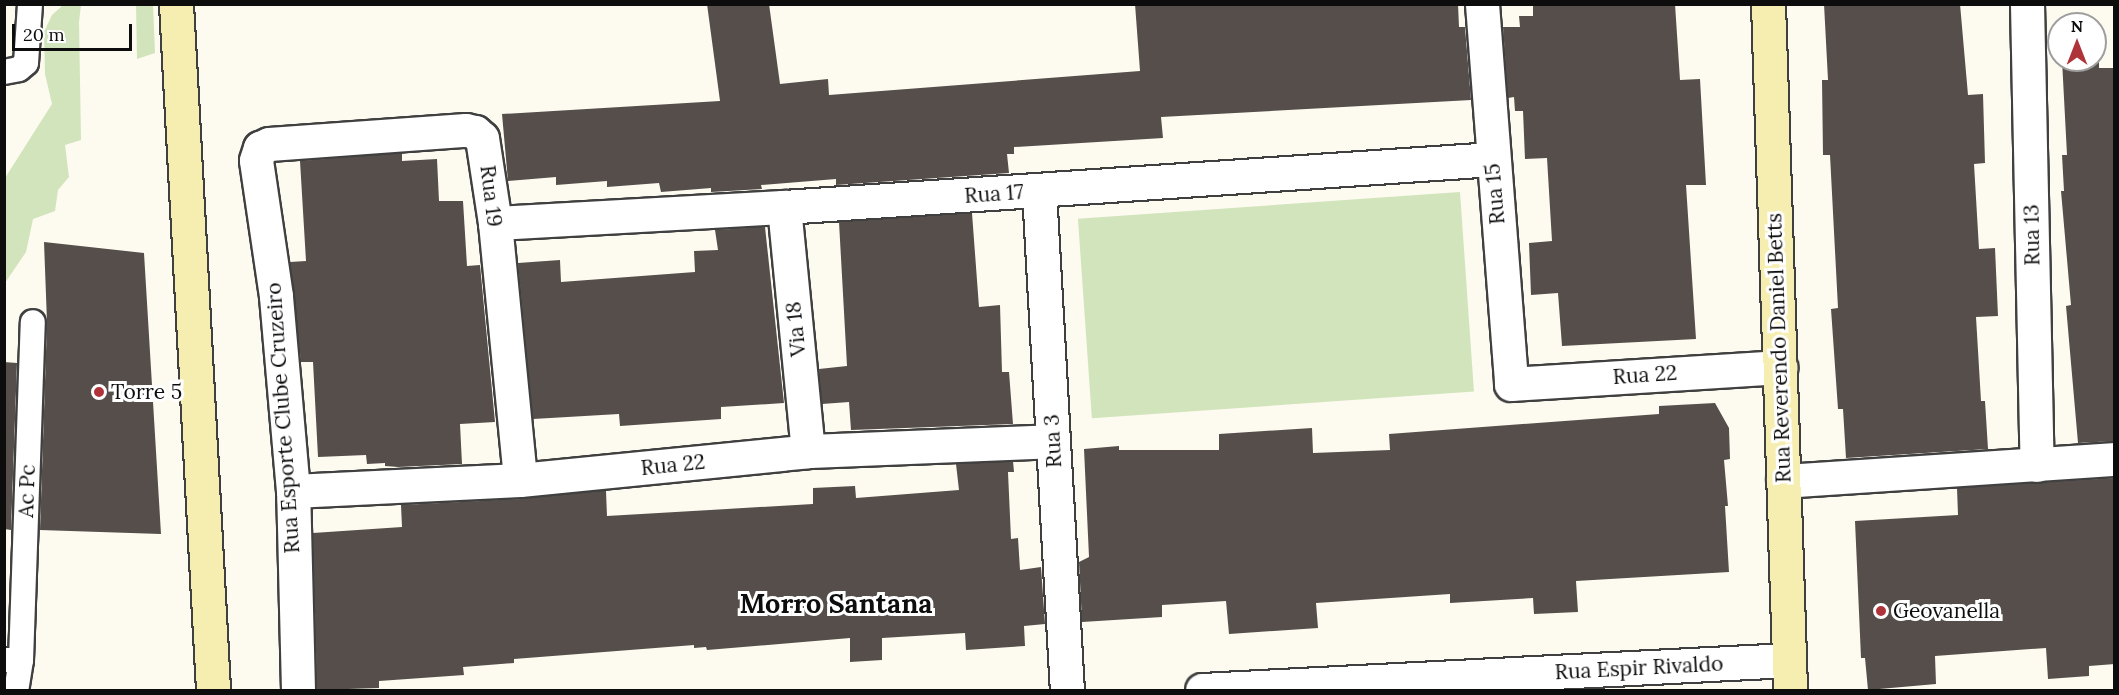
<!DOCTYPE html>
<style>
body{margin:0}
#map{position:relative;width:2119px;height:695px;overflow:hidden;background:#fdfaef;font-family:Lora,serif}
div>[style]{position:absolute}
.green>*{inset:0;background:#d1e4bc;transform-origin:0 0}
.building>*{inset:0;background:#554e4b}
.roads{filter:drop-shadow(2px 0 #404040) drop-shadow(-2px 0 #404040) drop-shadow(0 2px #404040) drop-shadow(0 -2px #404040)}
.lane>*{height:24px;margin:-12px;padding:0 12px;transform-origin:12px;border-radius:12px;background:#fff}
.street>*{height:33px;margin:-16.5px;padding:0 16.5px;transform-origin:16.5px;border-radius:16.5px;background:#fff}
.secondary>*{height:33px;margin:-16.5px;padding:0 16.5px;transform-origin:16.5px;border-radius:16.5px;background:#f6eeb1}
.dots>*{width:16px;height:16px;translate:-50% -50%;box-sizing:border-box;border:3px solid #fff;border-radius:50%}
span{translate:-50% -50%;white-space:nowrap;text-align:center;line-height:1.15;-webkit-text-stroke:6px #fff;paint-order:stroke}
.street-label{font-size:21px;color:#0d0d0d}
.poi-label{font-size:21px;color:#0d0d0d}
.left{translate:0 -50%;text-align:left}
.district-label{font-size:27px;color:#0d0d0d;font-weight:700}
.frame{position:absolute;inset:0;border:6px solid #0d0d0d;pointer-events:none}
.north{position:absolute;left:2047px;top:12px;width:60px;height:60px;box-sizing:border-box;background:#fff;border:2px solid #9e9e9e;border-radius:50%;rotate:0deg;font-size:16px;font-weight:700;line-height:24px;text-align:center;color:#0d0d0d}
.north::after{content:'';display:block;margin:auto;width:21px;height:27px;background:#ae343a;clip-path:polygon(50% 0,100% 100%,50% 72%,0 100%)}
.scale{position:absolute;left:12px;top:24px;width:120px;height:27px;box-sizing:border-box;border:3px solid #0d0d0d;border-top:0;padding-left:8px;font-size:18px;line-height:21px;white-space:nowrap;color:#0d0d0d;-webkit-text-stroke:4px #fff;paint-order:stroke}
</style>
<div id="map">
<div class="green">
<div style="clip-path:polygon(63px 5px,81px 5px,79px 22px,81px 140px,65px 145px,69px 177px,58px 190px,55px 211px,33px 219px,26px 252px,5px 283px,5px 178px,52px 104px,45px 74px,44px 32px,52px 15px)"></div>
<div style="clip-path:polygon(136px 5px,153px 5px,155px 53px,137px 59px)"></div>
<div style="left:1460px;top:192px;width:200px;height:383px;rotate:86deg"></div>
</div>
<div class="building">
<div style="clip-path:polygon(707px 4px,769px 4px,780px 84px,828px 79px,829px 95px,1140px 71px,1135px 4px,1458px 4px,1459px 27px,1465px 27px,1471px 100px,1161px 117px,1163px 138px,1014px 147px,1014px 154px,1007px 154px,1009px 173px,836px 185px,836px 179px,761px 185px,762px 189px,711px 192px,711px 188px,661px 192px,659px 183px,607px 187px,607px 181px,556px 185px,556px 177px,508px 181px,502px 114px,720px 101px)"></div>
<div style="clip-path:polygon(1533px 4px,1675px 4px,1680px 80px,1700px 79px,1706px 185px,1686px 185px,1696px 339px,1562px 346px,1558px 293px,1531px 295px,1529px 243px,1552px 241px,1547px 158px,1525px 159px,1523px 111px,1515px 111px,1514px 97px,1508px 98px,1503px 27px,1520px 27px,1519px 16px,1533px 16px)"></div>
<div style="clip-path:polygon(1824px 4px,1960px 4px,1968px 95px,1983px 94px,1985px 163px,1974px 164px,1979px 249px,1995px 248px,1998px 316px,1976px 317px,1981px 401px,1985px 401px,1988px 449px,1846px 458px,1843px 409px,1838px 409px,1831px 309px,1838px 308px,1830px 155px,1823px 155px,1822px 80px,1828px 80px)"></div>
<div style="clip-path:polygon(2062px 60px,2099px 60px,2099px 68px,2115px 68px,2115px 441px,2078px 443px,2066px 306px,2071px 305px,2061px 191px,2064px 191px,2062px 155px,2067px 155px)"></div>
<div style="clip-path:polygon(402px 153px,402px 161px,437px 159px,439px 201px,463px 201px,467px 266px,480px 265px,495px 422px,460px 424px,462px 464px,398px 467px,385px 466px,385px 463px,367px 464px,366px 455px,318px 457px,313px 362px,301px 362px,290px 262px,306px 261px,300px 161px)"></div>
<div style="clip-path:polygon(972px 213px,979px 307px,1000px 305px,1002px 372px,1009px 372px,1013px 424px,851px 430px,849px 402px,822px 404px,819px 369px,847px 366px,839px 222px)"></div>
<div style="clip-path:polygon(765px 227px,784px 403px,721px 407px,721px 419px,620px 426px,619px 414px,533px 419px,518px 263px,560px 260px,561px 282px,695px 272px,694px 251px,718px 250px,715px 230px)"></div>
<div style="clip-path:polygon(44px 242px,144px 253px,161px 534px,40px 530px,47px 322px)"></div>
<div style="clip-path:polygon(4px 362px,17px 363px,11px 530px,4px 529px)"></div>
<div style="clip-path:polygon(1715px 403px,1729px 428px,1730px 459px,1724px 460px,1728px 506px,1725px 506px,1729px 572px,1576px 581px,1578px 612px,1534px 614px,1533px 598px,1450px 603px,1450px 594px,1316px 603px,1318px 628px,1229px 634px,1226px 601px,1162px 605px,1162px 617px,1082px 622px,1079px 562px,1089px 557px,1084px 449px,1119px 446px,1119px 450px,1219px 450px,1219px 434px,1312px 428px,1313px 453px,1390px 450px,1389px 434px,1659px 414px,1659px 406px)"></div>
<div style="clip-path:polygon(1013px 461px,1014px 472px,1008px 472px,1011px 539px,1018px 538px,1020px 570px,1041px 567px,1045px 624px,1024px 626px,1025px 646px,966px 650px,965px 633px,882px 638px,882px 660px,850px 662px,850px 638px,707px 650px,706px 647px,694px 648px,694px 645px,514px 659px,514px 663px,463px 667px,464px 675px,379px 681px,379px 688px,317px 690px,313px 533px,402px 527px,401px 505px,521px 499px,597px 491px,606px 491px,607px 516px,813px 504px,813px 488px,855px 486px,856px 498px,959px 490px,956px 464px)"></div>
<div style="clip-path:polygon(2115px 478px,2115px 664px,2089px 666px,2089px 676px,2048px 679px,2046px 648px,1935px 656px,1936px 684px,1868px 690px,1865px 658px,1861px 658px,1855px 521px,1958px 515px,1957px 488px)"></div>
</div>
<div class="roads">
<div class="lane">
<div style="left:4px;top:72px;width:15px;rotate:-11deg"></div>
<div style="left:19px;top:69px;width:9px;rotate:-41deg"></div>
<div style="left:26px;top:63px;width:59px;rotate:-86.1deg"></div>
<div style="left:6px;top:660px;width:15px"></div>
<div style="left:21px;top:660px;width:30px;rotate:99deg"></div>
<div style="left:21px;top:660px;width:338px;rotate:-88deg"></div>
</div>
<div class="street">
<div style="left:1482px;top:4px;width:381px;rotate:85.6deg"></div>
<div style="left:1511px;top:384px;width:270px;rotate:-3.6deg"></div>
<div style="left:2027px;top:4px;width:461px;rotate:88.8deg"></div>
<div style="left:1039px;top:191px;width:500px;rotate:86.8deg"></div>
<div style="left:784px;top:207px;width:245px;rotate:84.4deg"></div>
<div style="left:495px;top:223px;width:289px;rotate:-3.2deg"></div>
<div style="left:784px;top:207px;width:711px;rotate:-3.87deg"></div>
<div style="left:1783px;top:481px;width:332px;rotate:-3.8deg"></div>
<div style="left:293px;top:491px;width:227px;rotate:-2.8deg"></div>
<div style="left:520px;top:480px;width:289px;rotate:-5.7deg"></div>
<div style="left:808px;top:451px;width:245px;rotate:-2.3deg"></div>
<div style="left:298px;top:690px;width:199px;rotate:-91.4deg"></div>
<div style="left:293px;top:491px;width:196px;rotate:-95deg"></div>
<div style="left:276px;top:296px;width:137px;rotate:-98.4deg"></div>
<div style="left:256px;top:160px;width:13px;rotate:-72deg"></div>
<div style="left:260px;top:148px;width:10px;rotate:-24deg"></div>
<div style="left:269px;top:144px;width:197px;rotate:-4.1deg"></div>
<div style="left:466px;top:130px;width:9px;rotate:13deg"></div>
<div style="left:475px;top:132px;width:9px;rotate:41deg"></div>
<div style="left:482px;top:138px;width:86px;rotate:81.3deg"></div>
<div style="left:495px;top:223px;width:258px;rotate:84.4deg"></div>
<div style="left:1202px;top:690px;width:588px;rotate:-2.93deg"></div>
</div>
<div class="secondary">
<div style="left:176px;top:4px;width:687px;rotate:86.91deg"></div>
<div style="left:1768px;top:4px;width:686px;rotate:88.16deg"></div>
</div>
</div>
<div class="dots">
<div style="left:99px;top:392px;background:#ae343a"></div>
<div style="left:1881px;top:611px;background:#ae343a"></div>
</div>
<div class="street-label">
<span style="left:994px;top:194px;rotate:-4deg">Rua 17</span>
<span style="left:1495px;top:194px;rotate:-95deg">Rua 15</span>
<span style="left:491px;top:196px;rotate:83deg">Rua 19</span>
<span style="left:2032px;top:235px;rotate:-91deg">Rua 13</span>
<span style="left:796px;top:329px;rotate:-96deg">Via 18</span>
<span style="left:1779px;top:348px;rotate:-92deg">Rua Reverendo Daniel Betts</span>
<span style="left:1645px;top:375px;rotate:-4deg">Rua 22</span>
<span style="left:283px;top:418px;rotate:-94deg">Rua Esporte Clube Cruzeiro</span>
<span style="left:1053px;top:441px;rotate:-93deg">Rua 3</span>
<span style="left:673px;top:465px;rotate:-6deg">Rua 22</span>
<span style="left:27px;top:491px;rotate:-88deg">Ac Pc</span>
<span style="left:1639px;top:668px;rotate:-3deg">Rua Espir Rivaldo</span>
</div>
<div class="poi-label">
<span class="left" style="left:111px;top:392px">Torre 5</span>
<span class="left" style="left:1893px;top:611px">Geovanella</span>
</div>
<div class="district-label">
<span style="left:836px;top:604px">Morro Santana</span>
</div>
<div class="frame"></div>
<div class="north">N</div>
<div class="scale">20 m</div>
</div>
